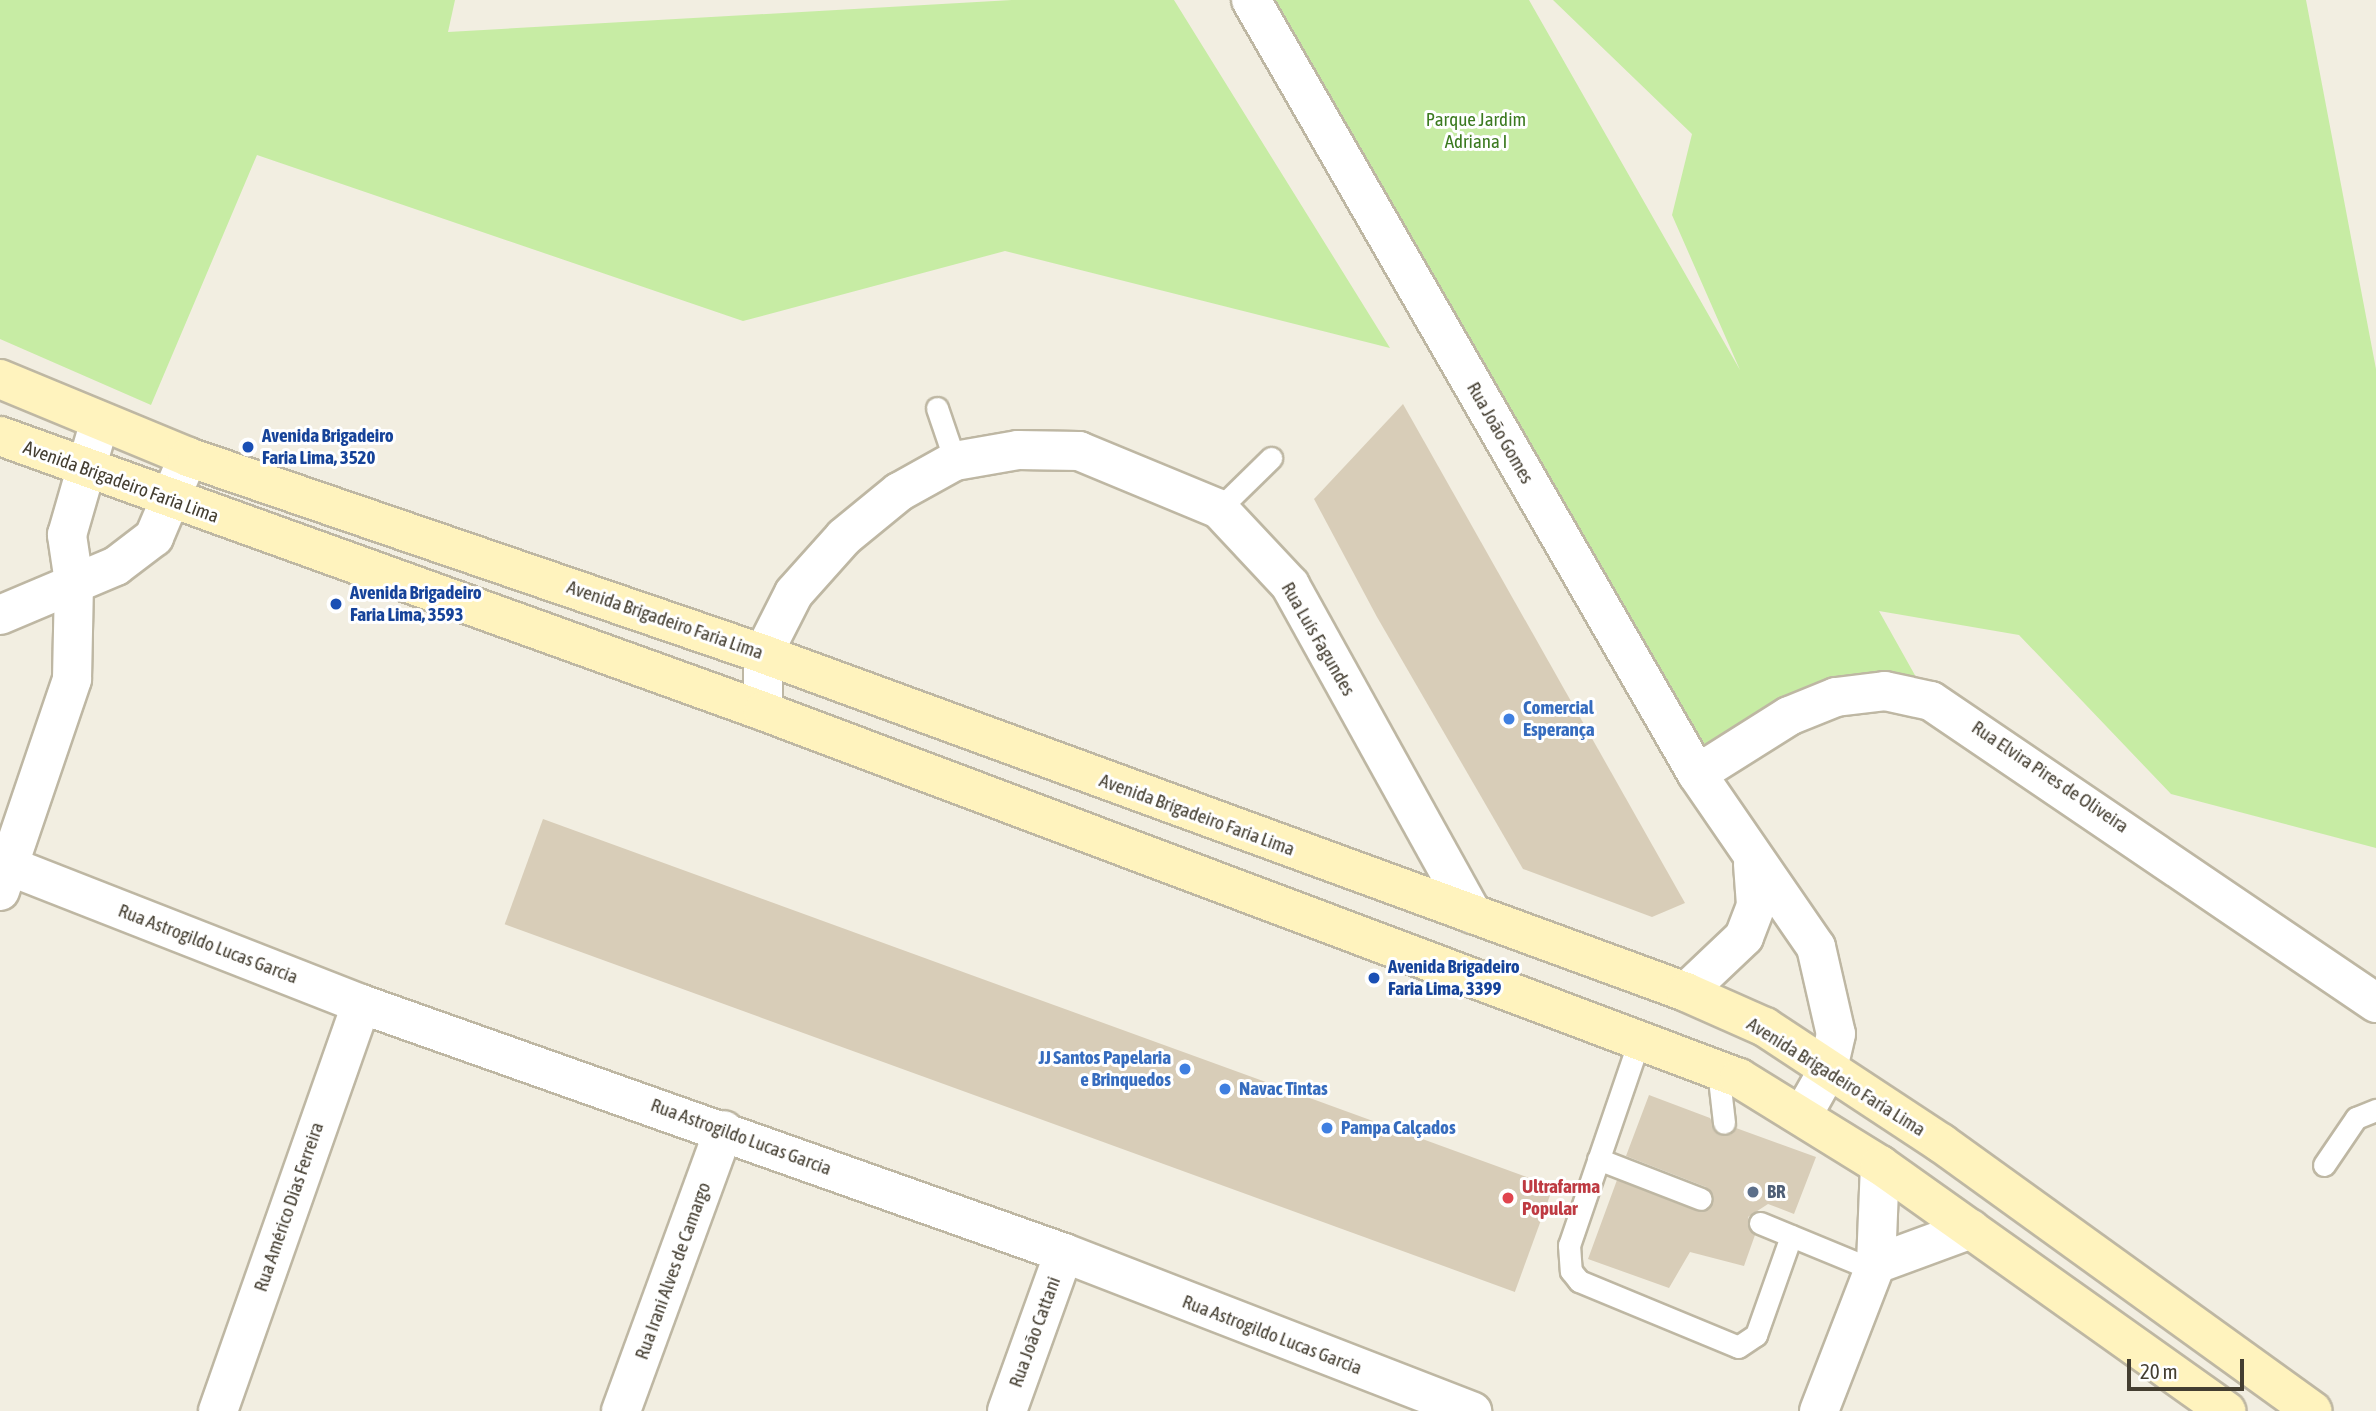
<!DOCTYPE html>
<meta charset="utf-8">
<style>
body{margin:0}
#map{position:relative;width:2376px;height:1411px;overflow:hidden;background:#f2eee1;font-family:"Asap Condensed",sans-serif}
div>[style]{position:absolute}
.green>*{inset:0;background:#c7eca4}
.building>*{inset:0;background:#d8cdb8;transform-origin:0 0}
.roads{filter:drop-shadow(2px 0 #beb7a3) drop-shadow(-2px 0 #beb7a3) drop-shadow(0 2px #beb7a3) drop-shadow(0 -2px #beb7a3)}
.lane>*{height:21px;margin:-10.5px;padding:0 10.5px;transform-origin:10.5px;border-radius:10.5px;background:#fff}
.street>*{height:38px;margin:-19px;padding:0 19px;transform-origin:19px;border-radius:19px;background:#fff}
.secondary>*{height:38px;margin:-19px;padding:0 19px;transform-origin:19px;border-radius:19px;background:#fff3be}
.dots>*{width:19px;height:19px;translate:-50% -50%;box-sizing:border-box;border:4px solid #fff;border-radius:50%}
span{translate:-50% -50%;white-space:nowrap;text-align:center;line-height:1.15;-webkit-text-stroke:6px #fff;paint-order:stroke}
.park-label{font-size:19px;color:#3c7a20}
.street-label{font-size:19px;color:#443e31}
.transit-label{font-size:19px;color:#164399;font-weight:700}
.left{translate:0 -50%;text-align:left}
.shop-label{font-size:19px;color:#366cbe;font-weight:700}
.right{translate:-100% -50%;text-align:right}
.health-label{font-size:19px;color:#be3a42;font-weight:700}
.service-label{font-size:19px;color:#4e5e75;font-weight:700}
.scale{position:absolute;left:2127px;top:1359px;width:117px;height:32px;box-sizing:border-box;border:4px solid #443e31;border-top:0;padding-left:9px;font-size:21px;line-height:24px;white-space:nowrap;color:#443e31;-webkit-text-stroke:5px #fff;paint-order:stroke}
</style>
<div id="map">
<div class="green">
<div style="clip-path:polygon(0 0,455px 0,448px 32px,1012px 0,1174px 0,1390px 348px,1005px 251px,743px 321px,257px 155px,151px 405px,0 339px)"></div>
<div style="clip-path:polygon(1274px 0,1529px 0,1740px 370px,1672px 215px,1692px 134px,1553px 0,2306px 0,2376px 369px,2376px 848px,2171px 794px,2019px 635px,1879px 611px,1921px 686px,1704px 751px)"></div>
</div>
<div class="building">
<div style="clip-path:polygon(1403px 404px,1685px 903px,1652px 917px,1523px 869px,1377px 617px,1314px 499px)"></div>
<div style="left:543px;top:819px;width:1075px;height:112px;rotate:20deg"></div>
<div style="clip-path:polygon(1649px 1095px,1710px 1118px,1719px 1135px,1736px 1128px,1816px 1157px,1794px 1214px,1768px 1204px,1748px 1217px,1755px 1235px,1744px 1266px,1690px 1252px,1669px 1288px,1588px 1259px,1617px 1180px,1697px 1211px,1713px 1203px,1706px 1187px,1626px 1156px)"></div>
</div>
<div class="roads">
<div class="lane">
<div style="left:937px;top:408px;width:56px;rotate:71.2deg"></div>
<div style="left:1219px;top:509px;width:73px;rotate:-44.4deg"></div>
<div style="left:1639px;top:1041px;width:216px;rotate:108.9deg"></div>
<div style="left:1569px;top:1245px;width:26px;rotate:86deg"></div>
<div style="left:1571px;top:1271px;width:13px;rotate:51deg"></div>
<div style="left:1579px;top:1281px;width:172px;rotate:22.5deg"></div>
<div style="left:1738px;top:1347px;width:22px;rotate:-34deg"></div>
<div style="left:1756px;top:1335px;width:105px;rotate:-70.5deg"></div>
<div style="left:1718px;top:1070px;width:53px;rotate:83.5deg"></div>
<div style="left:1598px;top:1159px;width:110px;rotate:21.2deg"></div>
<div style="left:2324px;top:1165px;width:57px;rotate:-55.8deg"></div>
<div style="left:2356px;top:1118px;width:22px;rotate:-22deg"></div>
<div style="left:1760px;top:1223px;width:123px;rotate:22.4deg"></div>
</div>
<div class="street">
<div style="left:1251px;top:0;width:893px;rotate:60.05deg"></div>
<div style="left:1697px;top:774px;width:210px;rotate:55.5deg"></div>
<div style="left:1816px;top:947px;width:89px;rotate:77.1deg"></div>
<div style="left:1836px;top:1034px;width:37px;rotate:103deg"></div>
<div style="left:1828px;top:1070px;width:53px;rotate:119.5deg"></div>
<div style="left:0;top:615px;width:126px;rotate:-22.9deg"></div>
<div style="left:116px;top:566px;width:48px;rotate:-37.3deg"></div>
<div style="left:154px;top:537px;width:87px;rotate:-67deg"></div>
<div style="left:763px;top:711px;width:57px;rotate:-90deg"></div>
<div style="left:763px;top:654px;width:68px;rotate:-63.1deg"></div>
<div style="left:794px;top:593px;width:75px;rotate:-48.2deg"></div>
<div style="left:844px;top:537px;width:71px;rotate:-39.3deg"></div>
<div style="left:899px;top:492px;width:64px;rotate:-29deg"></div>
<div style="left:955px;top:461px;width:64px;rotate:-9.9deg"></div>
<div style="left:1018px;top:450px;width:61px;rotate:0.9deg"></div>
<div style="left:1079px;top:451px;width:152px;rotate:22.5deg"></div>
<div style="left:1219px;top:509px;width:104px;rotate:46.9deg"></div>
<div style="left:1290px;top:585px;width:376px;rotate:61deg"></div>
<div style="left:1697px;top:774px;width:109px;rotate:-32.2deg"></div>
<div style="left:1789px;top:716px;width:51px;rotate:-22deg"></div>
<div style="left:1836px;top:697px;width:49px;rotate:-7deg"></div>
<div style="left:1885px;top:691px;width:47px;rotate:12.3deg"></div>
<div style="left:1931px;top:701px;width:538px;rotate:34.16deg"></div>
<div style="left:9px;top:866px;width:378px;rotate:21.4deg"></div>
<div style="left:361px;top:1004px;width:746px;rotate:19.5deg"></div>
<div style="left:1064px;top:1253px;width:438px;rotate:21.2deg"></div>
<div style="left:0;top:891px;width:224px;rotate:-71.2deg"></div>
<div style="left:72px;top:679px;width:97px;rotate:-88.8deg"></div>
<div style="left:74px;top:582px;width:48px;rotate:-98.5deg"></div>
<div style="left:67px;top:535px;width:116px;rotate:-73.9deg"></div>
<div style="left:1686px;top:992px;width:80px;rotate:-43.5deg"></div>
<div style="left:1744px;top:937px;width:34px;rotate:-69deg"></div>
<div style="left:1756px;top:905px;width:41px;rotate:-94.2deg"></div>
<div style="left:1876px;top:1264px;width:101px;rotate:-20.2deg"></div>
<div style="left:218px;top:1411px;width:431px;rotate:-70.6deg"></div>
<div style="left:621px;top:1411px;width:299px;rotate:-69.9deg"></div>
<div style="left:1007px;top:1411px;width:168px;rotate:-70.2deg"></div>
<div style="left:1819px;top:1411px;width:158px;rotate:-68.8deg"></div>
<div style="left:1876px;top:1264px;width:99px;rotate:-87.7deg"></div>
</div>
<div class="secondary">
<div style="left:0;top:379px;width:204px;rotate:22.5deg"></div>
<div style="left:188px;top:457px;width:608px;rotate:18.91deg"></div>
<div style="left:763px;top:654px;width:983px;rotate:20.11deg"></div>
<div style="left:1686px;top:992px;width:86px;rotate:23.9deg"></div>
<div style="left:1765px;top:1027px;width:211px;rotate:33.4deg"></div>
<div style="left:1941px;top:1143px;width:458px;rotate:35.8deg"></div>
<div style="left:0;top:436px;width:811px;rotate:19.82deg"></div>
<div style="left:763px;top:711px;width:1043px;rotate:20.61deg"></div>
<div style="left:1739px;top:1078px;width:166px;rotate:31.7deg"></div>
<div style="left:1880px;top:1165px;width:425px;rotate:35.4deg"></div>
</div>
</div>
<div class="dots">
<div style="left:248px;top:447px;background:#1a4fb4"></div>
<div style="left:336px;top:604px;background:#1a4fb4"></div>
<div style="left:1509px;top:719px;background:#3f7fe0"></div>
<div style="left:1374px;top:978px;background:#1a4fb4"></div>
<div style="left:1185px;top:1069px;background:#3f7fe0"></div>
<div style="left:1225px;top:1089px;background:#3f7fe0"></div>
<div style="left:1327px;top:1128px;background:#3f7fe0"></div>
<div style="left:1753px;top:1192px;background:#5c6f8a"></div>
<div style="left:1508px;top:1198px;background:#e0444e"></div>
</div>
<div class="park-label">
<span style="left:1476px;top:131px">Parque Jardim<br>Adriana I</span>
</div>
<div class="street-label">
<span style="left:1500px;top:433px;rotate:60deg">Rua João Gomes</span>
<span style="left:121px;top:482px;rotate:20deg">Avenida Brigadeiro Faria Lima</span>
<span style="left:665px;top:620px;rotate:19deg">Avenida Brigadeiro Faria Lima</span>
<span style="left:1318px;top:639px;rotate:60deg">Rua Luís Fagundes</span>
<span style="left:2050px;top:777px;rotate:34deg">Rua Elvira Pires de Oliveira</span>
<span style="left:1197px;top:815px;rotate:20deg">Avenida Brigadeiro Faria Lima</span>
<span style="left:208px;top:944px;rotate:21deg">Rua Astrogildo Lucas Garcia</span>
<span style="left:1836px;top:1077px;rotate:32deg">Avenida Brigadeiro Faria Lima</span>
<span style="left:741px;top:1137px;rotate:20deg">Rua Astrogildo Lucas Garcia</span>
<span style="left:289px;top:1207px;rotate:-71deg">Rua Américo Dias Ferreira</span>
<span style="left:673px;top:1271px;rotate:-70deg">Rua Irani Alves de Camargo</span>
<span style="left:1035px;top:1332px;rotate:-70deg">Rua João Cattani</span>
<span style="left:1272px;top:1335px;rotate:21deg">Rua Astrogildo Lucas Garcia</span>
</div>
<div class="transit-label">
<span class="left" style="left:262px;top:447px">Avenida Brigadeiro<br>Faria Lima, 3520</span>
<span class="left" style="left:350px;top:604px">Avenida Brigadeiro<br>Faria Lima, 3593</span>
<span class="left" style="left:1388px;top:978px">Avenida Brigadeiro<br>Faria Lima, 3399</span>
</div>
<div class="shop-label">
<span class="left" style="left:1523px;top:719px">Comercial<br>Esperança</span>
<span class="right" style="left:1171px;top:1069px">JJ Santos Papelaria<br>e Brinquedos</span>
<span class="left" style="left:1239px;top:1089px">Navac Tintas</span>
<span class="left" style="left:1341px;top:1128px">Pampa Calçados</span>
</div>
<div class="health-label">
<span class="left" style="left:1522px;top:1198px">Ultrafarma<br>Popular</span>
</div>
<div class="service-label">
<span class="left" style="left:1767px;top:1192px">BR</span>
</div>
<div class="scale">20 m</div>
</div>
